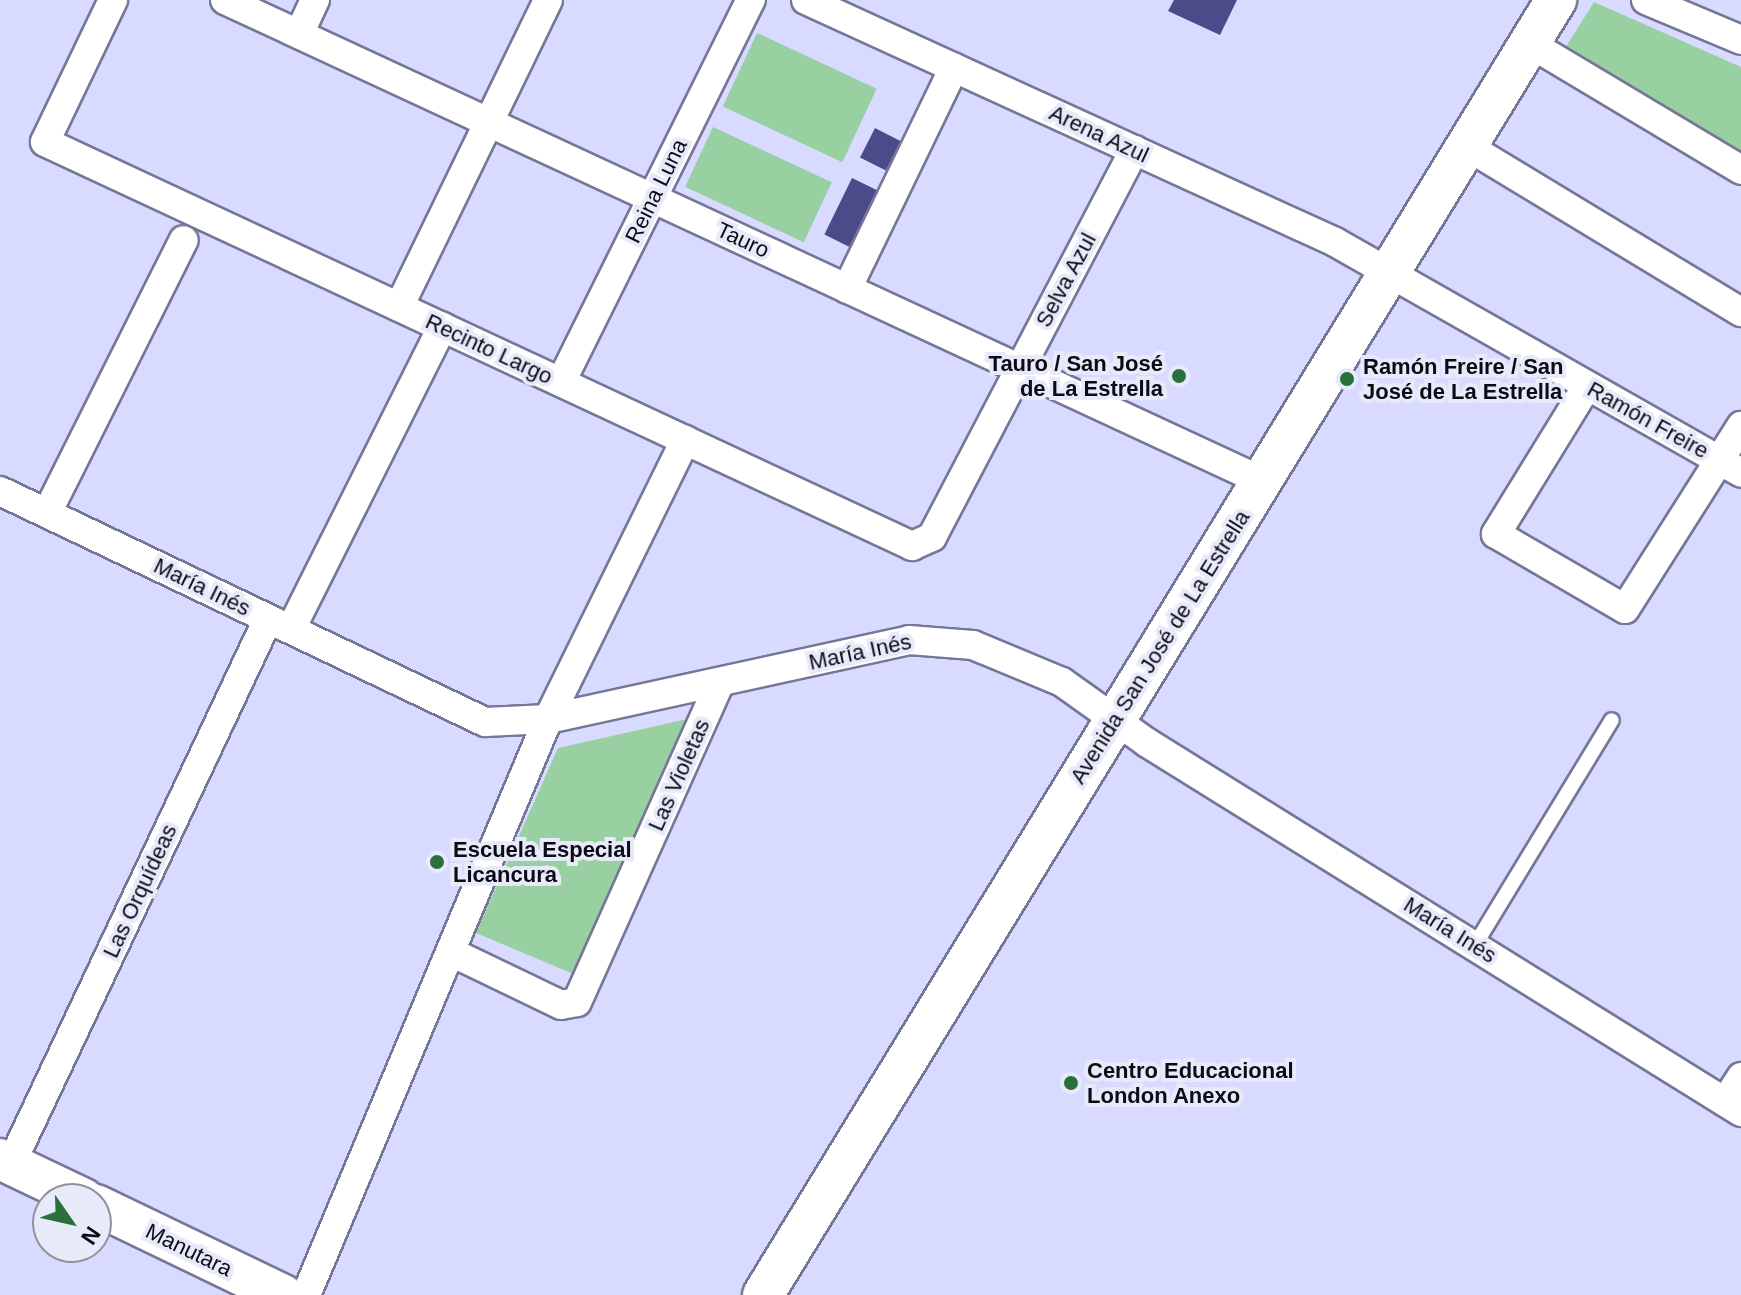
<!DOCTYPE html>
<meta charset="utf-8">
<style>
body{margin:0}
#map{position:relative;width:1741px;height:1295px;overflow:hidden;background:#d8dbff;font-family:Helvetica,sans-serif}
div>[style]{position:absolute}
.green>*{inset:0;background:#98d0a1;transform-origin:0 0}
.building>*{inset:0;background:#4b4b8a;transform-origin:0 0}
.roads{filter:drop-shadow(2px 0 #757797) drop-shadow(-2px 0 #757797) drop-shadow(0 2px #757797) drop-shadow(0 -2px #757797)}
.lane>*{height:14px;margin:-7px;padding:0 7px;transform-origin:7px;border-radius:7px;background:#fff}
.street>*{height:28px;margin:-14px;padding:0 14px;transform-origin:14px;border-radius:14px;background:#fff}
.secondary>*{height:40px;margin:-20px;padding:0 20px;transform-origin:20px;border-radius:20px;background:#fff}
.dots>*{width:22px;height:22px;translate:-50% -50%;box-sizing:border-box;border:4px solid #e9eaf9;border-radius:50%}
span{translate:-50% -50%;white-space:nowrap;text-align:center;line-height:1.15;-webkit-text-stroke:8px #e9eaf9;paint-order:stroke}
.street-label{font-size:22px;color:#0b0b16}
.poi-label{font-size:22px;color:#0b0b16;font-weight:700}
.right{translate:-100% -50%;text-align:right}
.left{translate:0 -50%;text-align:left}
.north{position:absolute;left:32px;top:1183px;width:80px;height:80px;box-sizing:border-box;background:#e9eaf9;border:2px solid #90919e;border-radius:50%;rotate:124deg;font-size:22px;font-weight:700;line-height:32px;text-align:center;color:#0b0b16}
.north::after{content:'';display:block;margin:auto;width:28px;height:36px;background:#2a703c;clip-path:polygon(50% 0,100% 100%,50% 72%,0 100%)}
</style>
<div id="map">
<div class="green">
<div style="clip-path:polygon(1594px 2px,1741px 67px,1741px 161px,1562px 53px)"></div>
<div style="left:757px;top:33px;width:132px;height:81px;rotate:25deg"></div>
<div style="left:713px;top:127px;width:131px;height:66px;rotate:25deg"></div>
<div style="clip-path:polygon(692px 718px,576px 975px,476px 933px,558px 748px)"></div>
</div>
<div class="building">
<div style="clip-path:polygon(1174px 0,1237px 0,1220px 35px,1168px 11px)"></div>
<div style="left:875px;top:128px;width:29px;height:33px;rotate:27deg"></div>
<div style="left:852px;top:178px;width:28px;height:63px;rotate:26deg"></div>
</div>
<div class="roads">
<div class="lane">
<div style="left:1475px;top:945px;width:263px;rotate:-58.7deg"></div>
</div>
<div class="street">
<div style="left:113px;top:0;width:157px;rotate:115.6deg"></div>
<div style="left:45px;top:142px;width:957px;rotate:24.98deg"></div>
<div style="left:912px;top:546px;width:22px;rotate:-24deg"></div>
<div style="left:932px;top:537px;width:437px;rotate:-62.4deg"></div>
<div style="left:225px;top:0;width:1143px;rotate:24.88deg"></div>
<div style="left:806px;top:0;width:582px;rotate:24.58deg"></div>
<div style="left:1335px;top:242px;width:467px;rotate:29.6deg"></div>
<div style="left:1646px;top:0;width:103px;rotate:22.8deg"></div>
<div style="left:299px;top:34px;width:38px;rotate:-65deg"></div>
<div style="left:1529px;top:43px;width:247px;rotate:30.9deg"></div>
<div style="left:1465px;top:145px;width:323px;rotate:31.2deg"></div>
<div style="left:847px;top:289px;width:246px;rotate:-64.2deg"></div>
<div style="left:399px;top:307px;width:341px;rotate:-64.1deg"></div>
<div style="left:561px;top:382px;width:427px;rotate:-63.6deg"></div>
<div style="left:1587px;top:386px;width:174px;rotate:121.6deg"></div>
<div style="left:1496px;top:534px;width:149px;rotate:30.2deg"></div>
<div style="left:1625px;top:609px;width:217px;rotate:-57.6deg"></div>
<div style="left:0;top:491px;width:537px;rotate:25.47deg"></div>
<div style="left:485px;top:722px;width:63px;rotate:-2.7deg"></div>
<div style="left:548px;top:719px;width:370px;rotate:-12.3deg"></div>
<div style="left:909px;top:640px;width:64px;rotate:4.5deg"></div>
<div style="left:973px;top:645px;width:96px;rotate:22.6deg"></div>
<div style="left:1062px;top:682px;width:103px;rotate:35.5deg"></div>
<div style="left:1146px;top:742px;width:701px;rotate:31.88deg"></div>
<div style="left:47px;top:513px;width:305px;rotate:-63.4deg"></div>
<div style="left:291px;top:629px;width:338px;rotate:-63.4deg"></div>
<div style="left:451px;top:952px;width:122px;rotate:25.7deg"></div>
<div style="left:561px;top:1005px;width:16px;rotate:-11deg"></div>
<div style="left:577px;top:1002px;width:348px;rotate:-65.9deg"></div>
<div style="left:1725px;top:1102px;width:30px;rotate:-57deg"></div>
<div style="left:11px;top:1164px;width:603px;rotate:-64.75deg"></div>
<div style="left:306px;top:1295px;width:625px;rotate:-67.21deg"></div>
<div style="left:548px;top:719px;width:311px;rotate:-63.8deg"></div>
</div>
<div class="secondary">
<div style="left:0;top:1159px;width:93px;rotate:25.5deg"></div>
<div style="left:96px;top:1205px;width:208px;rotate:25.7deg"></div>
<div style="left:763px;top:1295px;width:1519px;rotate:-58.52deg"></div>
</div>
</div>
<div class="dots">
<div style="left:1179px;top:376px;background:#2a703c"></div>
<div style="left:1347px;top:379px;background:#2a703c"></div>
<div style="left:437px;top:862px;background:#2a703c"></div>
<div style="left:1071px;top:1083px;background:#2a703c"></div>
</div>
<div class="street-label">
<span style="left:1099px;top:134px;rotate:25deg">Arena Azul</span>
<span style="left:656px;top:191px;rotate:-64deg">Reina Luna</span>
<span style="left:743px;top:240px;rotate:25deg">Tauro</span>
<span style="left:1066px;top:280px;rotate:-62deg">Selva Azul</span>
<span style="left:489px;top:349px;rotate:25deg">Recinto Largo</span>
<span style="left:1648px;top:420px;rotate:29deg">Ramón Freire</span>
<span style="left:202px;top:587px;rotate:26deg">María Inés</span>
<span style="left:1160px;top:647px;rotate:-58deg">Avenida San José de La Estrella</span>
<span style="left:860px;top:652px;rotate:-12deg">María Inés</span>
<span style="left:679px;top:775px;rotate:-66deg">Las Violetas</span>
<span style="left:140px;top:891px;rotate:-65deg">Las Orquídeas</span>
<span style="left:1450px;top:930px;rotate:32deg">María Inés</span>
<span style="left:189px;top:1250px;rotate:26deg">Manutara</span>
</div>
<div class="poi-label">
<span class="right" style="left:1163px;top:376px">Tauro / San José<br>de La Estrella</span>
<span class="left" style="left:1363px;top:379px">Ramón Freire / San<br>José de La Estrella</span>
<span class="left" style="left:453px;top:862px">Escuela Especial<br>Licancura</span>
<span class="left" style="left:1087px;top:1083px">Centro Educacional<br>London Anexo</span>
</div>
<div class="north">N</div>
</div>
